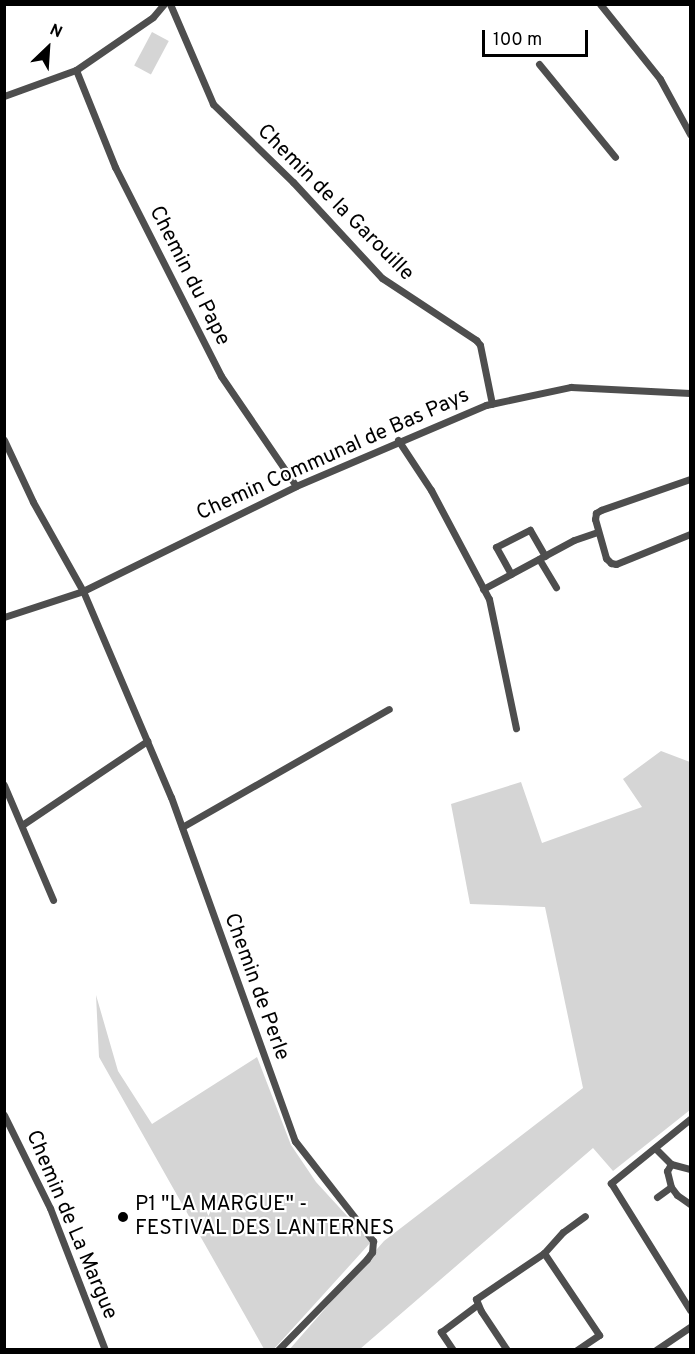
<!DOCTYPE html>
<style>
body{margin:0}
#map{position:relative;width:695px;height:1354px;overflow:hidden;background:#fff;font-family:Overpass,sans-serif}
div>[style]{position:absolute}
.green>*{inset:0;background:#d5d5d5;transform-origin:0 0}
.street>*{height:7px;margin:-3.5px;padding:0 3.5px;transform-origin:3.5px;border-radius:3.5px;background:#4e4e4e}
.dots>*{width:16px;height:16px;translate:-50% -50%;box-sizing:border-box;border:3px solid #fff;border-radius:50%}
span{translate:-50% -50%;white-space:nowrap;text-align:center;line-height:1.15;-webkit-text-stroke:4.5px #fff;paint-order:stroke}
.street-label{font-size:21px;color:#000}
.poi-label{font-size:21px;color:#000}
.left{translate:0 -50%;text-align:left}
.frame{position:absolute;inset:0;border:6px solid #000;pointer-events:none}
.north{position:absolute;left:18px;top:18px;width:60px;height:60px;-webkit-text-stroke:4px #fff;paint-order:stroke;rotate:25deg;font-size:16px;font-weight:700;line-height:24px;text-align:center;color:#000}
.north::after{content:'';display:block;margin:auto;width:21px;height:27px;background:#000;clip-path:polygon(50% 0,100% 100%,50% 72%,0 100%)}
.scale{position:absolute;left:482px;top:30px;width:106px;height:27px;box-sizing:border-box;border:3px solid #000;border-top:0;padding-left:8px;font-size:18px;line-height:21px;white-space:nowrap;color:#000;-webkit-text-stroke:4px #fff;paint-order:stroke}
</style>
<div id="map">
<div class="green">
<div style="left:152px;top:32px;width:19px;height:38px;rotate:28deg"></div>
<div style="clip-path:polygon(661px 751px,690px 762px,690px 1110px,613px 1171px,593px 1148px,360px 1349px,289px 1350px,384px 1241px,583px 1088px,545px 907px,470px 904px,451px 804px,521px 782px,542px 843px,642px 807px,623px 779px)"></div>
<div style="clip-path:polygon(96px 995px,118px 1071px,152px 1124px,257px 1057px,291px 1145px,316px 1182px,371px 1242px,274px 1349px,264px 1349px,99px 1057px)"></div>
</div>
<div class="street">
<div style="left:170px;top:4px;width:109px;rotate:66.7deg"></div>
<div style="left:213px;top:104px;width:112px;rotate:44.3deg"></div>
<div style="left:293px;top:182px;width:131px;rotate:47.2deg"></div>
<div style="left:382px;top:278px;width:113px;rotate:33.4deg"></div>
<div style="left:476px;top:340px;width:6px;rotate:51deg"></div>
<div style="left:480px;top:345px;width:60px;rotate:78.5deg"></div>
<div style="left:600px;top:4px;width:96px;rotate:51.3deg"></div>
<div style="left:660px;top:79px;width:63px;rotate:61.4deg"></div>
<div style="left:539px;top:64px;width:120px;rotate:50.7deg"></div>
<div style="left:76px;top:70px;width:105px;rotate:68.1deg"></div>
<div style="left:115px;top:167px;width:234px;rotate:63.1deg"></div>
<div style="left:221px;top:376px;width:133px;rotate:55.7deg"></div>
<div style="left:4px;top:96px;width:77px;rotate:-19.9deg"></div>
<div style="left:76px;top:70px;width:93px;rotate:-34.5deg"></div>
<div style="left:153px;top:17px;width:17px;rotate:-50deg"></div>
<div style="left:4px;top:440px;width:68px;rotate:64.9deg"></div>
<div style="left:33px;top:502px;width:102px;rotate:60.7deg"></div>
<div style="left:83px;top:591px;width:224px;rotate:66.9deg"></div>
<div style="left:171px;top:797px;width:366px;rotate:70.2deg"></div>
<div style="left:295px;top:1141px;width:127px;rotate:52deg"></div>
<div style="left:373px;top:1241px;width:11px;rotate:95deg"></div>
<div style="left:372px;top:1252px;width:9px;rotate:126deg"></div>
<div style="left:367px;top:1259px;width:127px;rotate:134.4deg"></div>
<div style="left:398px;top:440px;width:60px;rotate:56.6deg"></div>
<div style="left:431px;top:490px;width:123px;rotate:62deg"></div>
<div style="left:489px;top:599px;width:132px;rotate:78.2deg"></div>
<div style="left:690px;top:479px;width:94px;rotate:160.8deg"></div>
<div style="left:601px;top:510px;width:6px;rotate:149deg"></div>
<div style="left:596px;top:513px;width:6px;rotate:99deg"></div>
<div style="left:595px;top:519px;width:41px;rotate:74.2deg"></div>
<div style="left:606px;top:558px;width:7px;rotate:45deg"></div>
<div style="left:611px;top:563px;width:5px;rotate:11deg"></div>
<div style="left:616px;top:564px;width:80px;rotate:-22.1deg"></div>
<div style="left:539px;top:559px;width:33px;rotate:59deg"></div>
<div style="left:511px;top:574px;width:31px;rotate:-119deg"></div>
<div style="left:496px;top:547px;width:38px;rotate:-27deg"></div>
<div style="left:530px;top:530px;width:30px;rotate:60deg"></div>
<div style="left:483px;top:589px;width:103px;rotate:-28.3deg"></div>
<div style="left:574px;top:540px;width:24px;rotate:-19deg"></div>
<div style="left:4px;top:617px;width:83px;rotate:-18.2deg"></div>
<div style="left:83px;top:591px;width:237px;rotate:-26.2deg"></div>
<div style="left:296px;top:486px;width:207px;rotate:-23.1deg"></div>
<div style="left:486px;top:405px;width:87px;rotate:-12deg"></div>
<div style="left:571px;top:387px;width:119px;rotate:2.9deg"></div>
<div style="left:4px;top:785px;width:125px;rotate:66.9deg"></div>
<div style="left:22px;top:825px;width:151px;rotate:-33.9deg"></div>
<div style="left:182px;top:827px;width:238px;rotate:-29.7deg"></div>
<div style="left:4px;top:1115px;width:104px;rotate:63.7deg"></div>
<div style="left:50px;top:1208px;width:152px;rotate:68.8deg"></div>
<div style="left:690px;top:1119px;width:102px;rotate:141deg"></div>
<div style="left:611px;top:1183px;width:150px;rotate:58.1deg"></div>
<div style="left:655px;top:1148px;width:23px;rotate:45deg"></div>
<div style="left:671px;top:1164px;width:20px;rotate:15deg"></div>
<div style="left:671px;top:1164px;width:8px;rotate:120deg"></div>
<div style="left:667px;top:1171px;width:16px;rotate:76deg"></div>
<div style="left:671px;top:1187px;width:10px;rotate:53deg"></div>
<div style="left:677px;top:1195px;width:16px;rotate:35deg"></div>
<div style="left:657px;top:1197px;width:17px;rotate:-36deg"></div>
<div style="left:544px;top:1253px;width:28px;rotate:-48deg"></div>
<div style="left:563px;top:1232px;width:27px;rotate:-36deg"></div>
<div style="left:453px;top:1350px;width:22px;rotate:-124deg"></div>
<div style="left:441px;top:1332px;width:45px;rotate:-36.9deg"></div>
<div style="left:507px;top:1350px;width:47px;rotate:-123.7deg"></div>
<div style="left:481px;top:1311px;width:13px;rotate:-113deg"></div>
<div style="left:476px;top:1299px;width:82px;rotate:-34.1deg"></div>
<div style="left:544px;top:1253px;width:99px;rotate:56.1deg"></div>
<div style="left:599px;top:1335px;width:27px;rotate:146deg"></div>
<div style="left:656px;top:1350px;width:41px;rotate:-34.1deg"></div>
</div>
<div class="dots">
<div style="left:123px;top:1217px;background:#000"></div>
</div>
<div class="street-label">
<span style="left:335px;top:203px;rotate:45deg">Chemin de la Garouille</span>
<span style="left:189px;top:276px;rotate:63deg">Chemin du Pape</span>
<span style="left:333px;top:455px;rotate:-24deg">Chemin Communal de Bas Pays</span>
<span style="left:256px;top:987px;rotate:70deg">Chemin de Perle</span>
<span style="left:71px;top:1225px;rotate:67deg">Chemin de La Margue</span>
</div>
<div class="poi-label">
<span class="left" style="left:135px;top:1217px">P1 "LA MARGUE" -<br>FESTIVAL DES LANTERNES</span>
</div>
<div class="frame"></div>
<div class="north">N</div>
<div class="scale">100 m</div>
</div>
